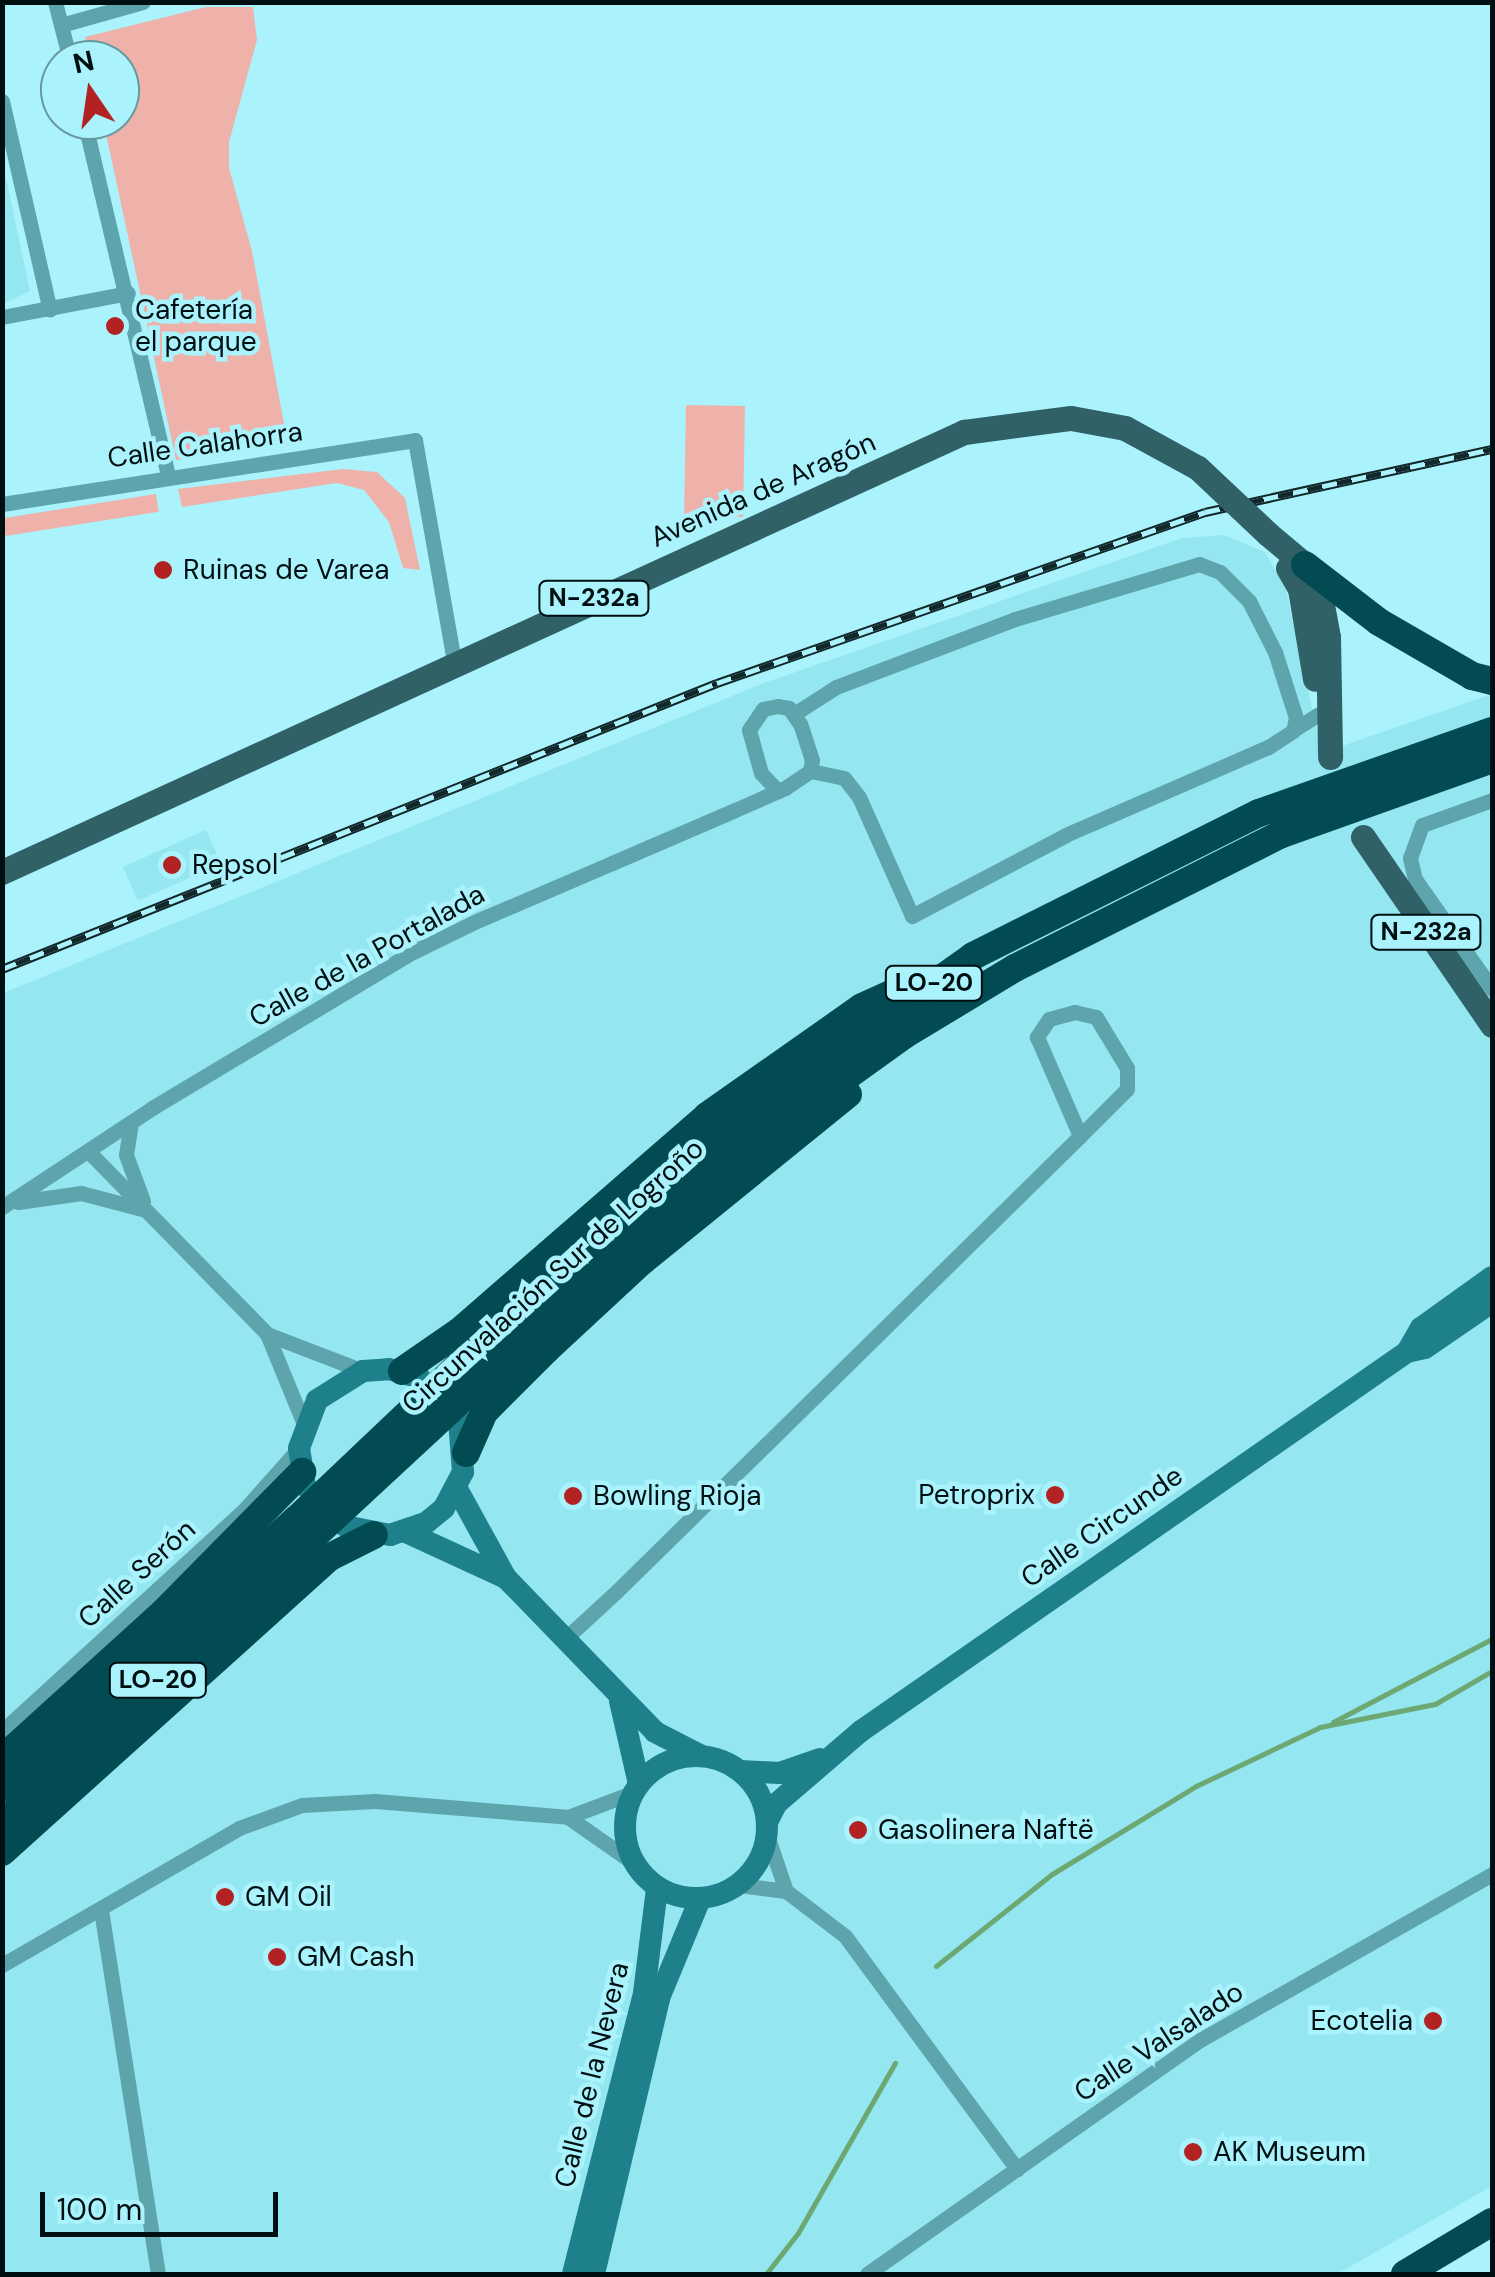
<!DOCTYPE html>
<meta charset="utf-8">
<style>
body{margin:0}
#map{position:relative;width:1495px;height:2277px;overflow:hidden;background:#abf3fc;font-family:"DM Sans",sans-serif}
div>[style]{position:absolute}
.built>*{inset:0;background:#94e6f0;transform-origin:0 0}
.green>*{inset:0;background:#efb2ab;transform-origin:0 0}
.stream>*{height:5px;margin:-2.5px;padding:0 2.5px;transform-origin:2.5px;border-radius:2.5px;background:#6da872}
.minor>*{height:15px;margin:-7.5px;padding:0 7.5px;transform-origin:7.5px;border-radius:7.5px;background:#5ea4ad}
.secondary>*{height:22px;margin:-11px;padding:0 11px;transform-origin:11px;border-radius:11px;background:#1d808b}
.secondary>.ring{margin:-11px;padding:0;box-sizing:content-box;background:none;border:22px solid #1d808b;border-radius:50%}
.primary>*{height:25px;margin:-12.5px;padding:0 12.5px;transform-origin:12.5px;border-radius:12.5px;background:#2f6167}
.motorway>*{height:28px;margin:-14px;padding:0 14px;transform-origin:14px;border-radius:14px;background:#024b53}
.rail>*{height:9px;margin-top:-4.5px;transform-origin:0;background:repeating-linear-gradient(90deg,#abf3fc 0 15px,#112729 0 30px);box-sizing:border-box;border-block:2px solid #112729}
.primary-bridge>*{height:25px;margin:-12.5px;padding:0 12.5px;transform-origin:12.5px;border-radius:12.5px;background:#2f6167}
.motorway-bridge>*{height:28px;margin:-14px;padding:0 14px;transform-origin:14px;border-radius:14px;background:#024b53}
.dots>*{width:28px;height:28px;translate:-50% -50%;box-sizing:border-box;border:5px solid #abf3fc;border-radius:50%}
span{translate:-50% -50%;white-space:nowrap;text-align:center;line-height:1.15;-webkit-text-stroke:9px #abf3fc;paint-order:stroke}
.shield-label span{padding:2px 8px;background:#abf3fc;border:2px solid;border-radius:8px;-webkit-text-stroke-width:0}
.shield-label{font-size:25px;color:#001012;font-weight:700}
.poi-label{font-size:28px;color:#001012}
.left{translate:0 -50%;text-align:left}
.right{translate:-100% -50%;text-align:right}
.street-label{font-size:28px;color:#001012}
.frame{position:absolute;inset:0;border:5px solid #001012;pointer-events:none}
.north{position:absolute;left:40px;top:40px;width:100px;height:100px;box-sizing:border-box;background:#abf3fc;border:2px solid #67989e;border-radius:50%;rotate:347deg;font-size:28px;font-weight:700;line-height:40px;text-align:center;color:#001012}
.north::after{content:'';display:block;margin:auto;width:35px;height:45px;background:#b22223;clip-path:polygon(50% 0,100% 100%,50% 72%,0 100%)}
.scale{position:absolute;left:40px;top:2192px;width:238px;height:45px;box-sizing:border-box;border:5px solid #001012;border-top:0;padding-left:12px;font-size:30px;line-height:35px;white-space:nowrap;color:#001012;-webkit-text-stroke:8px #abf3fc;paint-order:stroke}
</style>
<div id="map">
<div class="built">
<div style="clip-path:polygon(3px 165px,30px 291px,3px 304px,2px 304px)"></div>
<div style="clip-path:polygon(1224px 535px,1265px 552px,1286px 590px,1322px 753px,1492px 694px,1492px 2186px,1337px 2274px,3px 2274px,3px 993px,764px 683px,1182px 538px)"></div>
<div style="left:206px;top:830px;width:37px;height:91px;rotate:66deg"></div>
</div>
<div class="green">
<div style="clip-path:polygon(206px 7px,253px 7px,257px 40px,229px 142px,229px 168px,252px 251px,288px 445px,176px 460px,103px 120px,120px 120px,120px 60px,90px 60px,85px 37px)"></div>
<div style="left:686px;top:405px;width:59px;height:111px;rotate:1deg"></div>
<div style="clip-path:polygon(343px 469px,377px 472px,405px 498px,420px 570px,403px 568px,389px 522px,364px 490px,337px 483px,182px 507px,178px 489px)"></div>
<div style="left:156px;top:494px;width:18px;height:155px;rotate:81deg"></div>
</div>
<div class="stream">
<div style="left:1333px;top:1722px;width:179px;rotate:-27.6deg"></div>
<div style="left:936px;top:1966px;width:148px;rotate:-38.4deg"></div>
<div style="left:1052px;top:1874px;width:169px;rotate:-31.4deg"></div>
<div style="left:1196px;top:1786px;width:137px;rotate:-25.4deg"></div>
<div style="left:1320px;top:1727px;width:117px;rotate:-11.3deg"></div>
<div style="left:1435px;top:1704px;width:66px;rotate:-30.1deg"></div>
<div style="left:766px;top:2274px;width:52px;rotate:-52deg"></div>
<div style="left:798px;top:2233px;width:196px;rotate:-60.3deg"></div>
</div>
<div class="minor">
<div style="left:55px;top:2px;width:60px;rotate:75.5deg"></div>
<div style="left:61px;top:25px;width:85px;rotate:-15.7deg"></div>
<div style="left:2px;top:101px;width:214px;rotate:77.1deg"></div>
<div style="left:84px;top:120px;width:365px;rotate:76.7deg"></div>
<div style="left:2px;top:317px;width:128px;rotate:-10.8deg"></div>
<div style="left:2px;top:504px;width:418px;rotate:-8.8deg"></div>
<div style="left:415px;top:440px;width:224px;rotate:80deg"></div>
<div style="left:794px;top:714px;width:50px;rotate:-32.7deg"></div>
<div style="left:836px;top:687px;width:191px;rotate:-20.8deg"></div>
<div style="left:1015px;top:619px;width:192px;rotate:-16.6deg"></div>
<div style="left:1199px;top:564px;width:22px;rotate:21deg"></div>
<div style="left:1220px;top:572px;width:41px;rotate:45deg"></div>
<div style="left:1249px;top:601px;width:57px;rotate:63deg"></div>
<div style="left:1275px;top:652px;width:69px;rotate:72.3deg"></div>
<div style="left:1296px;top:718px;width:13px;rotate:103deg"></div>
<div style="left:1293px;top:731px;width:30px;rotate:147deg"></div>
<div style="left:1268px;top:747px;width:220px;rotate:156.5deg"></div>
<div style="left:1066px;top:835px;width:174px;rotate:152.3deg"></div>
<div style="left:912px;top:916px;width:130px;rotate:-114deg"></div>
<div style="left:859px;top:797px;width:24px;rotate:-128deg"></div>
<div style="left:844px;top:778px;width:35px;rotate:-168deg"></div>
<div style="left:1295px;top:729px;width:28px;rotate:-32deg"></div>
<div style="left:1492px;top:800px;width:74px;rotate:160.3deg"></div>
<div style="left:1422px;top:825px;width:35px;rotate:110deg"></div>
<div style="left:1410px;top:858px;width:22px;rotate:77deg"></div>
<div style="left:1415px;top:879px;width:134px;rotate:55deg"></div>
<div style="left:131px;top:1123px;width:32px;rotate:99deg"></div>
<div style="left:126px;top:1155px;width:49px;rotate:69.7deg"></div>
<div style="left:89px;top:1152px;width:255px;rotate:45.6deg"></div>
<div style="left:267px;top:1334px;width:97px;rotate:67.7deg"></div>
<div style="left:18px;top:1202px;width:64px;rotate:-8.1deg"></div>
<div style="left:81px;top:1193px;width:63px;rotate:14.7deg"></div>
<div style="left:2px;top:1207px;width:180px;rotate:-33.4deg"></div>
<div style="left:152px;top:1108px;width:304px;rotate:-30.9deg"></div>
<div style="left:413px;top:952px;width:73px;rotate:-25.9deg"></div>
<div style="left:479px;top:920px;width:145px;rotate:-23.2deg"></div>
<div style="left:612px;top:863px;width:134px;rotate:-23.3deg"></div>
<div style="left:735px;top:810px;width:47px;rotate:-23.8deg"></div>
<div style="left:778px;top:791px;width:8px;rotate:-23deg"></div>
<div style="left:785px;top:788px;width:30px;rotate:-34deg"></div>
<div style="left:810px;top:771px;width:11px;rotate:-80deg"></div>
<div style="left:812px;top:760px;width:38px;rotate:-108deg"></div>
<div style="left:800px;top:724px;width:19px;rotate:-125deg"></div>
<div style="left:789px;top:708px;width:11px;rotate:-170deg"></div>
<div style="left:778px;top:706px;width:15px;rotate:169deg"></div>
<div style="left:763px;top:709px;width:25px;rotate:124deg"></div>
<div style="left:749px;top:730px;width:45px;rotate:74.4deg"></div>
<div style="left:761px;top:773px;width:25px;rotate:47deg"></div>
<div style="left:267px;top:1334px;width:103px;rotate:21.1deg"></div>
<div style="left:566px;top:1638px;width:69px;rotate:-42.7deg"></div>
<div style="left:617px;top:1591px;width:649px;rotate:-44.5deg"></div>
<div style="left:1080px;top:1136px;width:66px;rotate:-45deg"></div>
<div style="left:1127px;top:1089px;width:21px;rotate:-90deg"></div>
<div style="left:1127px;top:1068px;width:60px;rotate:-121.3deg"></div>
<div style="left:1096px;top:1017px;width:22px;rotate:-167deg"></div>
<div style="left:1075px;top:1012px;width:27px;rotate:165deg"></div>
<div style="left:1049px;top:1019px;width:22px;rotate:124deg"></div>
<div style="left:1037px;top:1037px;width:108px;rotate:66.5deg"></div>
<div style="left:2px;top:1731px;width:328px;rotate:-42.4deg"></div>
<div style="left:244px;top:1510px;width:83px;rotate:-48.4deg"></div>
<div style="left:568px;top:1817px;width:82px;rotate:35deg"></div>
<div style="left:767px;top:1835px;width:59px;rotate:71.3deg"></div>
<div style="left:739px;top:1885px;width:47px;rotate:7.3deg"></div>
<div style="left:786px;top:1891px;width:74px;rotate:37.3deg"></div>
<div style="left:845px;top:1936px;width:290px;rotate:53.6deg"></div>
<div style="left:101px;top:1910px;width:368px;rotate:81.1deg"></div>
<div style="left:2px;top:1965px;width:274px;rotate:-30deg"></div>
<div style="left:239px;top:1828px;width:67px;rotate:-20.1deg"></div>
<div style="left:302px;top:1805px;width:73px;rotate:-3.1deg"></div>
<div style="left:375px;top:1801px;width:194px;rotate:4.7deg"></div>
<div style="left:568px;top:1817px;width:68px;rotate:-20.6deg"></div>
<div style="left:867px;top:2274px;width:407px;rotate:-35.1deg"></div>
<div style="left:1200px;top:2040px;width:336px;rotate:-29.6deg"></div>
</div>
<div class="secondary">
<div style="left:1407px;top:1352px;width:28px;rotate:-60deg"></div>
<div style="left:1421px;top:1328px;width:87px;rotate:-35.7deg"></div>
<div style="left:305px;top:1486px;width:38px;rotate:-99deg"></div>
<div style="left:299px;top:1448px;width:51px;rotate:-69.4deg"></div>
<div style="left:317px;top:1400px;width:54px;rotate:-32.2deg"></div>
<div style="left:363px;top:1371px;width:26px;rotate:-4deg"></div>
<div style="left:389px;top:1369px;width:32px;rotate:16deg"></div>
<div style="left:457px;top:1489px;width:102px;rotate:61.2deg"></div>
<div style="left:506px;top:1578px;width:214px;rotate:45.9deg"></div>
<div style="left:655px;top:1732px;width:51px;rotate:27.1deg"></div>
<div style="left:345px;top:1526px;width:46px;rotate:11.3deg"></div>
<div style="left:390px;top:1535px;width:39px;rotate:-19deg"></div>
<div style="left:427px;top:1522px;width:22px;rotate:-39deg"></div>
<div style="left:444px;top:1508px;width:41px;rotate:-62.2deg"></div>
<div style="left:463px;top:1472px;width:52px;rotate:-94.4deg"></div>
<div style="left:406px;top:1532px;width:110px;rotate:24.7deg"></div>
<div style="left:620px;top:1701px;width:85px;rotate:77.1deg"></div>
<div class="ring" style="left:625px;top:1756px;width:120px;height:120px"></div>
<div style="left:740px;top:1771px;width:40px;rotate:2.9deg"></div>
<div style="left:780px;top:1773px;width:42px;rotate:-19.3deg"></div>
<div style="left:767px;top:1822px;width:20px;rotate:-63deg"></div>
<div style="left:776px;top:1804px;width:112px;rotate:-40.7deg"></div>
<div style="left:861px;top:1731px;width:665px;rotate:-34.77deg"></div>
<div style="left:1407px;top:1352px;width:18px;rotate:-13deg"></div>
<div style="left:1425px;top:1348px;width:81px;rotate:-34.5deg"></div>
<div style="left:573px;top:2274px;width:290px;rotate:-75.8deg"></div>
<div style="left:644px;top:1993px;width:106px;rotate:-82.9deg"></div>
<div style="left:594px;top:2274px;width:284px;rotate:-76.7deg"></div>
<div style="left:659px;top:1998px;width:107px;rotate:-67.5deg"></div>
</div>
<div class="primary">
<div style="left:1268px;top:534px;width:48px;rotate:40deg"></div>
<div style="left:1305px;top:565px;width:33px;rotate:63deg"></div>
<div style="left:1320px;top:594px;width:44px;rotate:79.5deg"></div>
<div style="left:1328px;top:637px;width:120px;rotate:89deg"></div>
<div style="left:1288px;top:568px;width:24px;rotate:60deg"></div>
<div style="left:1300px;top:589px;width:91px;rotate:80.5deg"></div>
<div style="left:1363px;top:837px;width:228px;rotate:55.5deg"></div>
<div style="left:2px;top:872px;width:1058px;rotate:-24.58deg"></div>
<div style="left:964px;top:432px;width:108px;rotate:-7.5deg"></div>
<div style="left:1071px;top:418px;width:55px;rotate:10.5deg"></div>
<div style="left:1125px;top:428px;width:83px;rotate:28.7deg"></div>
</div>
<div class="motorway">
<div style="left:1305px;top:565px;width:93px;rotate:37.6deg"></div>
<div style="left:1379px;top:622px;width:108px;rotate:30.1deg"></div>
<div style="left:1472px;top:676px;width:21px;rotate:14deg"></div>
<div style="left:456px;top:1368px;width:334px;rotate:-41.7deg"></div>
<div style="left:705px;top:1146px;width:329px;rotate:-35.3deg"></div>
<div style="left:973px;top:956px;width:320px;rotate:-26.6deg"></div>
<div style="left:1259px;top:813px;width:247px;rotate:-19.4deg"></div>
<div style="left:402px;top:1371px;width:70px;rotate:-34.6deg"></div>
<div style="left:460px;top:1331px;width:327px;rotate:-41deg"></div>
<div style="left:707px;top:1116px;width:189px;rotate:-35.1deg"></div>
<div style="left:862px;top:1007px;width:46px;rotate:-24.3deg"></div>
<div style="left:473px;top:1389px;width:309px;rotate:-42.4deg"></div>
<div style="left:701px;top:1181px;width:250px;rotate:-35.7deg"></div>
<div style="left:904px;top:1035px;width:130px;rotate:-31.1deg"></div>
<div style="left:1015px;top:968px;width:296px;rotate:-26.7deg"></div>
<div style="left:1279px;top:835px;width:226px;rotate:-19.6deg"></div>
<div style="left:466px;top:1453px;width:45px;rotate:-66.3deg"></div>
<div style="left:484px;top:1412px;width:89px;rotate:-45deg"></div>
<div style="left:547px;top:1349px;width:129px;rotate:-42.8deg"></div>
<div style="left:642px;top:1261px;width:265px;rotate:-39deg"></div>
<div style="left:2px;top:1759px;width:219px;rotate:-42.2deg"></div>
<div style="left:164px;top:1612px;width:197px;rotate:-45.4deg"></div>
<div style="left:2px;top:1788px;width:399px;rotate:-42.4deg"></div>
<div style="left:2px;top:1824px;width:425px;rotate:-42.7deg"></div>
<div style="left:2px;top:1852px;width:441px;rotate:-42deg"></div>
<div style="left:330px;top:1557px;width:49px;rotate:-26.6deg"></div>
<div style="left:1405px;top:2274px;width:101px;rotate:-30.9deg"></div>
</div>
<div class="rail">
<div style="left:2px;top:969px;width:770px;rotate:-21.8deg"></div>
<div style="left:717px;top:683px;width:517px;rotate:-19.31deg"></div>
<div style="left:1205px;top:512px;width:294px;rotate:-12.4deg"></div>
</div>
<div class="primary-bridge">
<div style="left:1198px;top:468px;width:96px;rotate:43.3deg"></div>
</div>
<div class="motorway-bridge">
<div style="left:297px;top:1519px;width:219px;rotate:-43.5deg"></div>
<div style="left:314px;top:1536px;width:217px;rotate:-42.8deg"></div>
</div>
<div class="dots">
<div style="left:115px;top:326px;background:#b22223"></div>
<div style="left:163px;top:570px;background:#b22223"></div>
<div style="left:172px;top:865px;background:#b22223"></div>
<div style="left:1055px;top:1495px;background:#b22223"></div>
<div style="left:573px;top:1496px;background:#b22223"></div>
<div style="left:858px;top:1830px;background:#b22223"></div>
<div style="left:225px;top:1897px;background:#b22223"></div>
<div style="left:277px;top:1957px;background:#b22223"></div>
<div style="left:1433px;top:2021px;background:#b22223"></div>
<div style="left:1193px;top:2152px;background:#b22223"></div>
</div>
<div class="shield-label">
<span style="left:594px;top:598px">N-232a</span>
<span style="left:1426px;top:932px">N-232a</span>
<span style="left:934px;top:983px">LO-20</span>
<span style="left:158px;top:1680px">LO-20</span>
</div>
<div class="poi-label">
<span class="left" style="left:135px;top:326px">Cafetería<br>el parque</span>
<span class="left" style="left:183px;top:570px">Ruinas de Varea</span>
<span class="left" style="left:192px;top:865px">Repsol</span>
<span class="right" style="left:1035px;top:1495px">Petroprix</span>
<span class="left" style="left:593px;top:1496px">Bowling Rioja</span>
<span class="left" style="left:878px;top:1830px">Gasolinera Naftë</span>
<span class="left" style="left:245px;top:1897px">GM Oil</span>
<span class="left" style="left:297px;top:1957px">GM Cash</span>
<span class="right" style="left:1413px;top:2021px">Ecotelia</span>
<span class="left" style="left:1213px;top:2152px">AK Museum</span>
</div>
<div class="street-label">
<span style="left:205px;top:445px;rotate:-8deg">Calle Calahorra</span>
<span style="left:763px;top:490px;rotate:-24deg">Avenida de Aragón</span>
<span style="left:367px;top:956px;rotate:-29deg">Calle de la Portalada</span>
<span style="left:553px;top:1276px;rotate:-42deg">Circunvalación Sur de Logroño</span>
<span style="left:1102px;top:1527px;rotate:-35deg">Calle Circunde</span>
<span style="left:137px;top:1574px;rotate:-42deg">Calle Serón</span>
<span style="left:1159px;top:2042px;rotate:-33deg">Calle Valsalado</span>
<span style="left:592px;top:2075px;rotate:-76deg">Calle de la Nevera</span>
</div>
<div class="frame"></div>
<div class="north">N</div>
<div class="scale">100 m</div>
</div>
